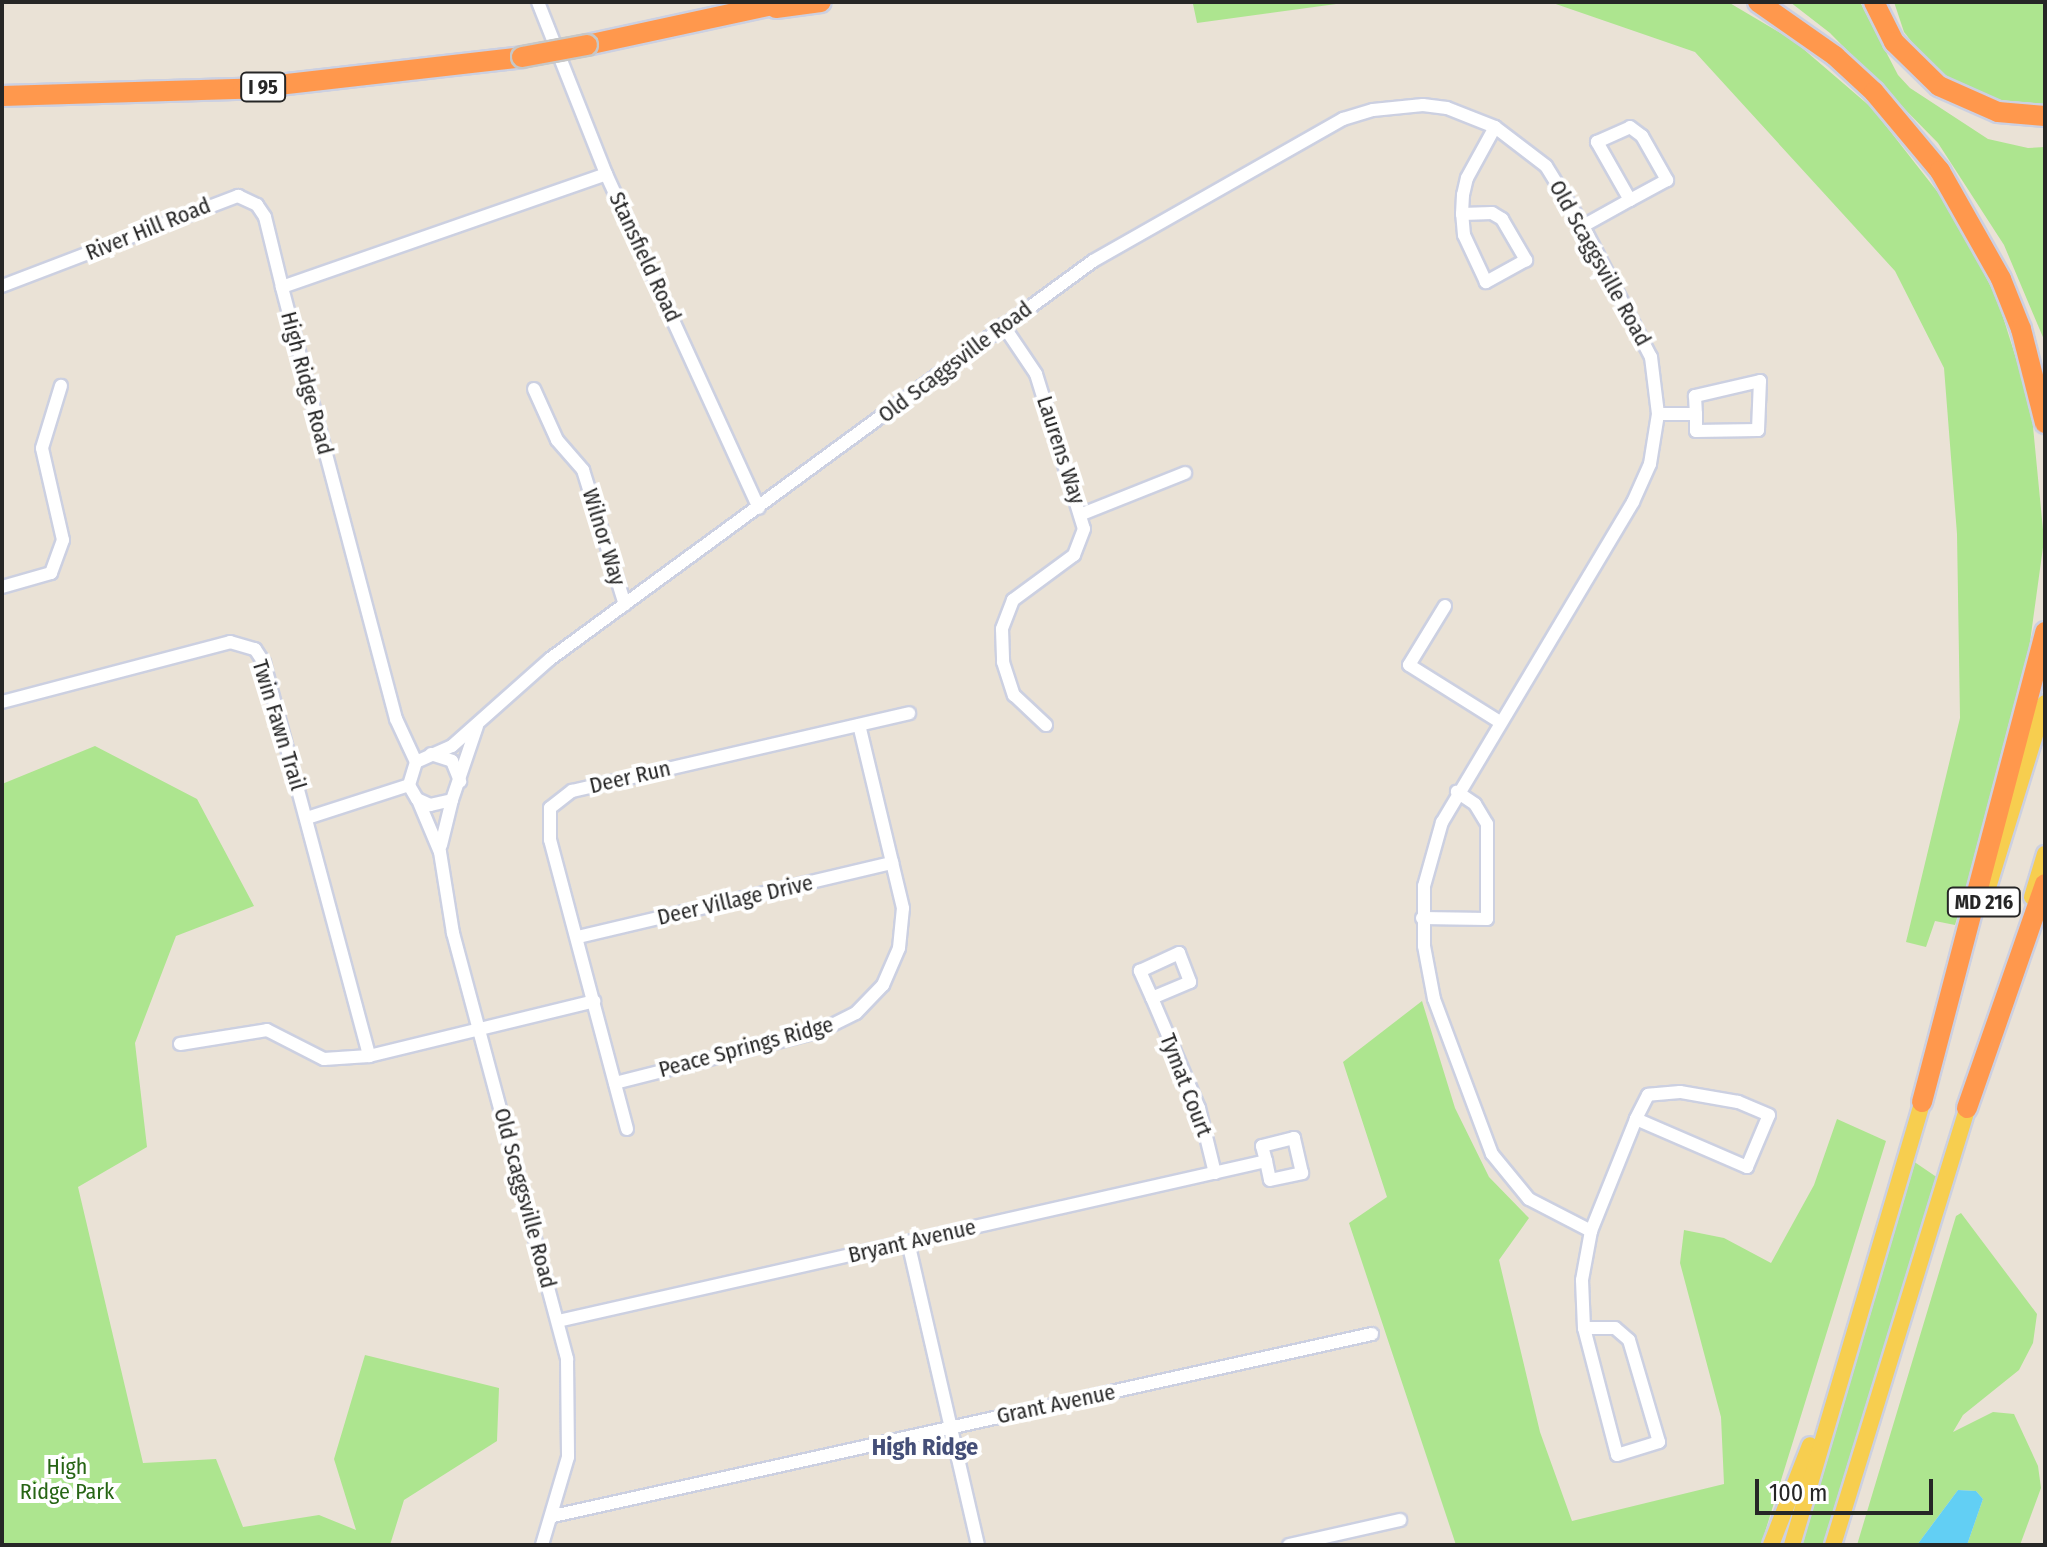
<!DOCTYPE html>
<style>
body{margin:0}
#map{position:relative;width:2047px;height:1547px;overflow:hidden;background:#eae2d6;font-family:"Fira Sans Condensed",sans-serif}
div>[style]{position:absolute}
.green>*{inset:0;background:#ade58f}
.water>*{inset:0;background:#62cff4}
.roads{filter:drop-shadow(2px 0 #ccd0e1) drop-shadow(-2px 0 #ccd0e1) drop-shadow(0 2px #ccd0e1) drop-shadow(0 -2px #ccd0e1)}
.minor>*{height:12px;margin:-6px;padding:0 6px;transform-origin:6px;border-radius:6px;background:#fff}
.major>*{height:16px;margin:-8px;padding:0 8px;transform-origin:8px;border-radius:8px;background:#f7ce4f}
.highway>*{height:20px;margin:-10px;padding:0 10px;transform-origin:10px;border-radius:10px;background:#ff984d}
.bridges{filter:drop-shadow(2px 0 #c7c7c7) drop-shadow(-2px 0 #c7c7c7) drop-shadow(0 2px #c7c7c7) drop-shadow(0 -2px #c7c7c7)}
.highway-bridge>*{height:20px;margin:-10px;padding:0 10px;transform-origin:10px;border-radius:10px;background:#ff984d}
span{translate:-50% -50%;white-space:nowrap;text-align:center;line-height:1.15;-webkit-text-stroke:8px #fff;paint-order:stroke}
.shield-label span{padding:2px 6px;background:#fff;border:2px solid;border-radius:6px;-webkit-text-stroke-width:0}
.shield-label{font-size:20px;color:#262626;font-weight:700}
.street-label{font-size:22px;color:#262626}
.park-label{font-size:22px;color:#276515}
.neighbourhood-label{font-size:24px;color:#454f78;font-weight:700}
.frame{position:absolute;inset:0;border:4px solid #262626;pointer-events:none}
.scale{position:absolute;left:1755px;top:1479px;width:178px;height:36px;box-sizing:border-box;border:4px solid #262626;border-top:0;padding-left:10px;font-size:24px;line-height:28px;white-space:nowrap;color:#262626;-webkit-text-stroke:6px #fff;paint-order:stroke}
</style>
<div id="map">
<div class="green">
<div style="clip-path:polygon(1184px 2px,1351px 2px,1197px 23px,1193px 4px)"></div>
<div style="clip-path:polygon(1550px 2px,1728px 2px,1794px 41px,1872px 108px,1954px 213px,1998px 301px,2031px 406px,2044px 540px,2026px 671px,2011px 735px,1955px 925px,1935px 921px,1926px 947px,1906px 942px,1960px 718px,1957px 534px,1944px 368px,1895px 271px,1695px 52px)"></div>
<div style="clip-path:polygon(1790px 2px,1860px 2px,1898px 75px,1910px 88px,1988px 139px,2028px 148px,2045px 147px,2045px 342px,2004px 245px,1938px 143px,1830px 33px)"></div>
<div style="clip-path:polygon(1894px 2px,2045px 2px,2045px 109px,1967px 93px,1929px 64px,1904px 32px)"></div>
<div style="clip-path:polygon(95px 746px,197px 799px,254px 906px,176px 936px,135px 1043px,147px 1147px,78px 1187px,143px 1463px,216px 1459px,243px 1527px,319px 1515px,356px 1530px,334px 1459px,365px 1355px,499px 1388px,497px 1441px,404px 1500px,390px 1545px,2px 1545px,2px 784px)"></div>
<div style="clip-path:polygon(1422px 1001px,1455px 1108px,1489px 1177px,1529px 1218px,1499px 1260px,1540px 1432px,1572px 1521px,1724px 1484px,1721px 1417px,1680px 1263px,1684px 1230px,1724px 1238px,1771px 1263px,1814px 1185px,1837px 1119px,1886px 1141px,1761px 1545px,1456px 1545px,1349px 1223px,1387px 1197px,1343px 1062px)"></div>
<div style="clip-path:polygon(1913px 1161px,1938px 1178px,1826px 1545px,1799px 1545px)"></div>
<div style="clip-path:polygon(1961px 1213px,2037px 1314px,2033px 1343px,2019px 1370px,1963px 1415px,1953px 1432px,1993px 1412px,2014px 1414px,2038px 1466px,2041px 1488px,2020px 1545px,1967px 1545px,1983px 1499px,1976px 1491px,1958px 1490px,1917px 1545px,1857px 1545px,1956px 1216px)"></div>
</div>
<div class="water">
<div style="clip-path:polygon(1958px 1490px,1976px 1491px,1983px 1499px,1967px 1545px,1917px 1545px)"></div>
</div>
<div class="roads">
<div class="minor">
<div style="left:538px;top:2px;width:185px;rotate:68.4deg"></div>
<div style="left:606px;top:174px;width:367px;rotate:65.4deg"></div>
<div style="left:1462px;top:214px;width:30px;rotate:-2deg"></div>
<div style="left:1492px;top:213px;width:12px;rotate:31deg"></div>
<div style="left:1502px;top:219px;width:48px;rotate:59.7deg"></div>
<div style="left:1526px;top:260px;width:46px;rotate:151.2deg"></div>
<div style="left:1486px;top:282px;width:52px;rotate:-115.1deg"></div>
<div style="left:1464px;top:235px;width:21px;rotate:-95deg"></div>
<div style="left:1462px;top:214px;width:19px;rotate:-87deg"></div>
<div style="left:1463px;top:195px;width:17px;rotate:-77deg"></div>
<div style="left:1467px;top:178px;width:58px;rotate:-61.2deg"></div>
<div style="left:1583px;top:226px;width:54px;rotate:-29deg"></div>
<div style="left:1630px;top:200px;width:67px;rotate:-119.6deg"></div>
<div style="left:1597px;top:142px;width:36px;rotate:-24deg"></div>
<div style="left:1630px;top:127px;width:15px;rotate:37deg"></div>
<div style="left:1642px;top:136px;width:51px;rotate:60.4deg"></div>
<div style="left:1667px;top:180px;width:42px;rotate:151.6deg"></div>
<div style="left:2px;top:286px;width:253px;rotate:-20.9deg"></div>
<div style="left:238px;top:196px;width:21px;rotate:25deg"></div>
<div style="left:257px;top:205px;width:14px;rotate:56deg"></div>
<div style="left:265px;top:217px;width:72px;rotate:76.3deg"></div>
<div style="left:1003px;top:325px;width:59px;rotate:56deg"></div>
<div style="left:1036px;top:374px;width:162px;rotate:72.8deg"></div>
<div style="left:1084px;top:529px;width:28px;rotate:111deg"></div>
<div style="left:1074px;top:555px;width:76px;rotate:143.6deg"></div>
<div style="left:1013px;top:600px;width:31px;rotate:111deg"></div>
<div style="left:1002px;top:629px;width:33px;rotate:88deg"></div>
<div style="left:1003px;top:662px;width:35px;rotate:72deg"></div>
<div style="left:1014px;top:695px;width:44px;rotate:43.2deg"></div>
<div style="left:534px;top:389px;width:56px;rotate:65.7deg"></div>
<div style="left:557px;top:440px;width:40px;rotate:49deg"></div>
<div style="left:583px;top:470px;width:141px;rotate:72.7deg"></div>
<div style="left:1658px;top:414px;width:38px"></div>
<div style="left:1696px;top:414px;width:17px;rotate:90deg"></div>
<div style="left:1696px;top:431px;width:62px;rotate:-0.9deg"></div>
<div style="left:1758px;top:430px;width:49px;rotate:-87.7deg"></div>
<div style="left:1760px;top:381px;width:67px;rotate:167deg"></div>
<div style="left:1695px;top:396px;width:18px;rotate:87deg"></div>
<div style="left:1082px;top:514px;width:111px;rotate:-21.7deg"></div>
<div style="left:2px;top:587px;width:51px;rotate:-15.9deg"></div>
<div style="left:51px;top:573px;width:35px;rotate:-70deg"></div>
<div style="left:63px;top:540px;width:94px;rotate:-102.9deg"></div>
<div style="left:42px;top:448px;width:65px;rotate:-73deg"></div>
<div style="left:1445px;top:606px;width:69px;rotate:121.4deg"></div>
<div style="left:1409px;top:665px;width:107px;rotate:32.1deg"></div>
<div style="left:2px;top:702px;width:236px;rotate:-14.7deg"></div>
<div style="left:230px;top:642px;width:26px;rotate:16deg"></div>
<div style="left:255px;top:649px;width:17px;rotate:57deg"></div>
<div style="left:264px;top:663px;width:407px;rotate:75deg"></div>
<div style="left:477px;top:726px;width:78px;rotate:108.7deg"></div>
<div style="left:452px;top:800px;width:23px;rotate:167deg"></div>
<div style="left:430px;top:805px;width:14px;rotate:-155deg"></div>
<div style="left:417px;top:799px;width:16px;rotate:-120deg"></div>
<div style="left:409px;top:785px;width:24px;rotate:-73deg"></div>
<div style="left:416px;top:762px;width:39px;rotate:-24deg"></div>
<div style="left:452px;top:746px;width:131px;rotate:-41.6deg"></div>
<div style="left:550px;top:659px;width:673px;rotate:-36.24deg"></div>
<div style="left:1093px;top:261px;width:288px;rotate:-29.6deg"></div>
<div style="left:1343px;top:119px;width:31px;rotate:-17deg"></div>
<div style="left:1373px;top:110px;width:50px;rotate:-5.7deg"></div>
<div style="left:1423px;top:105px;width:24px;rotate:7deg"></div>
<div style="left:1447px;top:108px;width:52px;rotate:21.6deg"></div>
<div style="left:1495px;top:127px;width:64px;rotate:37.4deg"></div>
<div style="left:1546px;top:166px;width:70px;rotate:58.3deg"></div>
<div style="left:1583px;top:226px;width:148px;rotate:62.6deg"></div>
<div style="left:1651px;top:357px;width:57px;rotate:83deg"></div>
<div style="left:1658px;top:414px;width:51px;rotate:99.1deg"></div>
<div style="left:1650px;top:464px;width:42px;rotate:114.1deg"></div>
<div style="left:1633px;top:502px;width:373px;rotate:120.8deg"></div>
<div style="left:1442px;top:822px;width:66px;rotate:105.7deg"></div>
<div style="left:1424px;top:886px;width:60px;rotate:90deg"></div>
<div style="left:1424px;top:946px;width:54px;rotate:79.3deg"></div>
<div style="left:1434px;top:999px;width:165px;rotate:69.5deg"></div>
<div style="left:1492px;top:1154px;width:58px;rotate:50.6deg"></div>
<div style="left:1529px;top:1199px;width:70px;rotate:27.3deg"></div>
<div style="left:431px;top:754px;width:22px;rotate:18deg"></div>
<div style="left:452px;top:761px;width:22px;rotate:68deg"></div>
<div style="left:416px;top:762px;width:47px;rotate:-114.9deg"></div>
<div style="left:396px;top:719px;width:447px;rotate:-104.8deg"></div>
<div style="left:282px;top:287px;width:343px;rotate:-19.2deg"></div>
<div style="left:418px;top:800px;width:56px;rotate:67.1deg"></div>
<div style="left:440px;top:852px;width:82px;rotate:80.9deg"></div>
<div style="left:453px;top:933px;width:441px;rotate:75deg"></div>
<div style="left:567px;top:1359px;width:98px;rotate:89.4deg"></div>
<div style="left:568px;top:1457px;width:92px;rotate:106.5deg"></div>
<div style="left:307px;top:818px;width:107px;rotate:-17.9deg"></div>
<div style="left:441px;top:845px;width:46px;rotate:-76.3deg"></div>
<div style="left:1422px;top:918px;width:65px;rotate:0.9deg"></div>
<div style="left:1487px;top:919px;width:95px;rotate:-90deg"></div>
<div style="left:1487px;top:824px;width:23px;rotate:-121deg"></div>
<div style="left:1475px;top:804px;width:22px;rotate:-146deg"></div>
<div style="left:578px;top:937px;width:323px;rotate:-13.3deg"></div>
<div style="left:1152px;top:998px;width:30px;rotate:-114deg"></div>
<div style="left:1140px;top:971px;width:43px;rotate:-24.8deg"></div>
<div style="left:1179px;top:953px;width:31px;rotate:69deg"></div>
<div style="left:1190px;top:982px;width:41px;rotate:157.2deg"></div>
<div style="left:1152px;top:998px;width:120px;rotate:66.9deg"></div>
<div style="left:1199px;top:1108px;width:67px;rotate:76.2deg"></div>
<div style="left:180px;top:1044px;width:88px;rotate:-9.1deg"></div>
<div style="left:267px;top:1030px;width:64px;rotate:27deg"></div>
<div style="left:324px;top:1059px;width:45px;rotate:-3.8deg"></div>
<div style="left:369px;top:1056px;width:232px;rotate:-13.7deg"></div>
<div style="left:615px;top:1083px;width:211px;rotate:-14.2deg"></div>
<div style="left:820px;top:1031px;width:40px;rotate:-26.6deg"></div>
<div style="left:856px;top:1013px;width:39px;rotate:-46deg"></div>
<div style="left:883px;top:985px;width:40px;rotate:-66.6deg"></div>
<div style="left:899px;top:948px;width:40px;rotate:-84.3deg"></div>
<div style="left:903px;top:908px;width:188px;rotate:-103.5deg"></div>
<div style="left:627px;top:1129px;width:299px;rotate:-104.9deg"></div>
<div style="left:550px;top:840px;width:32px;rotate:-90deg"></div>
<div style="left:550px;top:808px;width:28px;rotate:-38deg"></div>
<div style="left:572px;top:791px;width:346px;rotate:-13deg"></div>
<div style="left:908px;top:1242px;width:311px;rotate:77deg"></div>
<div style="left:558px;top:1321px;width:726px;rotate:-12.73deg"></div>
<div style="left:1266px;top:1161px;width:19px;rotate:78deg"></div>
<div style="left:1270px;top:1180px;width:33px;rotate:-12deg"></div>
<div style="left:1302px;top:1173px;width:36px;rotate:-103deg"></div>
<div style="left:1294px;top:1138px;width:33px;rotate:166deg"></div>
<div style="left:1262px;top:1146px;width:16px;rotate:75deg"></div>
<div style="left:1584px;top:1328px;width:131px;rotate:75.4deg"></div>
<div style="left:1617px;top:1455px;width:44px;rotate:-17.2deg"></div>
<div style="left:1659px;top:1442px;width:106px;rotate:-106.4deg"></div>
<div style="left:1629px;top:1340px;width:18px;rotate:-139deg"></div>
<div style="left:1615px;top:1328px;width:31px;rotate:180deg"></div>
<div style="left:1584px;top:1328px;width:48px;rotate:-92.4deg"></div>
<div style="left:1582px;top:1280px;width:50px;rotate:-79.6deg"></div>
<div style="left:1591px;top:1231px;width:121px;rotate:-68.1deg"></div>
<div style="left:1636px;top:1119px;width:121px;rotate:23.4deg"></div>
<div style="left:1747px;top:1167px;width:56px;rotate:-67.1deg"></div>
<div style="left:1769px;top:1115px;width:34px;rotate:-157deg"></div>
<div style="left:1738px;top:1102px;width:59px;rotate:-170.2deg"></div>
<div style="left:1680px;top:1092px;width:32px;rotate:175deg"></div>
<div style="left:1648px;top:1095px;width:27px;rotate:117deg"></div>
<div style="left:553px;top:1516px;width:839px;rotate:-12.53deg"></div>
<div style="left:1289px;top:1545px;width:114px;rotate:-12.7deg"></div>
</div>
<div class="major">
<div style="left:2032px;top:897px;width:45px;rotate:-73.2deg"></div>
<div style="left:1983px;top:904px;width:210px;rotate:-72.9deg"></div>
<div style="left:1771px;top:1545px;width:107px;rotate:-68.7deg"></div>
<div style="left:1792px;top:1545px;width:473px;rotate:-73.6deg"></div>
<div style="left:1833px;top:1545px;width:467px;rotate:-72.9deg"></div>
</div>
<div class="highway">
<div style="left:1758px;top:2px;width:94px;rotate:35deg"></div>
<div style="left:1835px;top:56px;width:53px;rotate:42.7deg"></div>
<div style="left:1874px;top:92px;width:103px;rotate:50.1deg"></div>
<div style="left:1940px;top:171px;width:124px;rotate:60.5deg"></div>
<div style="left:2001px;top:279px;width:54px;rotate:68.2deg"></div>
<div style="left:2021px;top:329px;width:97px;rotate:75.7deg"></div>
<div style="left:1874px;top:2px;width:45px;rotate:63.4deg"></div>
<div style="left:1894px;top:42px;width:63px;rotate:44.4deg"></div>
<div style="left:1939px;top:86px;width:64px;rotate:23.8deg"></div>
<div style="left:1998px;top:112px;width:47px;rotate:4.9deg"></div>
<div style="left:776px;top:8px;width:45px;rotate:-7.6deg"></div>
<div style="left:587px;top:45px;width:204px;rotate:-12.2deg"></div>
<div style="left:2px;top:96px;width:241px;rotate:-1.7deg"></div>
<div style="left:243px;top:89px;width:281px;rotate:-6.5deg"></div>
<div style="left:1922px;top:1102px;width:486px;rotate:-75.3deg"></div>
<div style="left:1967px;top:1108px;width:237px;rotate:-70.8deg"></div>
</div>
</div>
<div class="bridges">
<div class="highway-bridge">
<div style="left:522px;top:57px;width:66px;rotate:-10.5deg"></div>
</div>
</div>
<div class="shield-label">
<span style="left:263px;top:87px">I 95</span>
<span style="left:1984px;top:902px">MD 216</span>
</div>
<div class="street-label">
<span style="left:148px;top:229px;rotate:-22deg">River Hill Road</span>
<span style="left:645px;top:257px;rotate:65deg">Stansfield Road</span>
<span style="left:1600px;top:263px;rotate:61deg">Old Scaggsville Road</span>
<span style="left:955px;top:362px;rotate:-37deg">Old Scaggsville Road</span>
<span style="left:307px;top:383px;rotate:75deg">High Ridge Road</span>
<span style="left:1061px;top:450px;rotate:72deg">Laurens Way</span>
<span style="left:604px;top:537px;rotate:73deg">Wilnor Way</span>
<span style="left:279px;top:725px;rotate:73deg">Twin Fawn Trail</span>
<span style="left:630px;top:777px;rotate:-13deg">Deer Run</span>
<span style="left:735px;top:900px;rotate:-13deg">Deer Village Drive</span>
<span style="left:746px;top:1047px;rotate:-15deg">Peace Springs Ridge</span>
<span style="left:1186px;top:1085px;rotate:69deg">Tymat Court</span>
<span style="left:525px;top:1198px;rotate:75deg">Old Scaggsville Road</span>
<span style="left:912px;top:1241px;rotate:-13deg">Bryant Avenue</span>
<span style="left:1056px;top:1404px;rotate:-12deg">Grant Avenue</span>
</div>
<div class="park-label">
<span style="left:67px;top:1479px">High<br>Ridge Park</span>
</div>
<div class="neighbourhood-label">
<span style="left:925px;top:1448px">High Ridge</span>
</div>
<div class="frame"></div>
<div class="scale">100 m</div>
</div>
